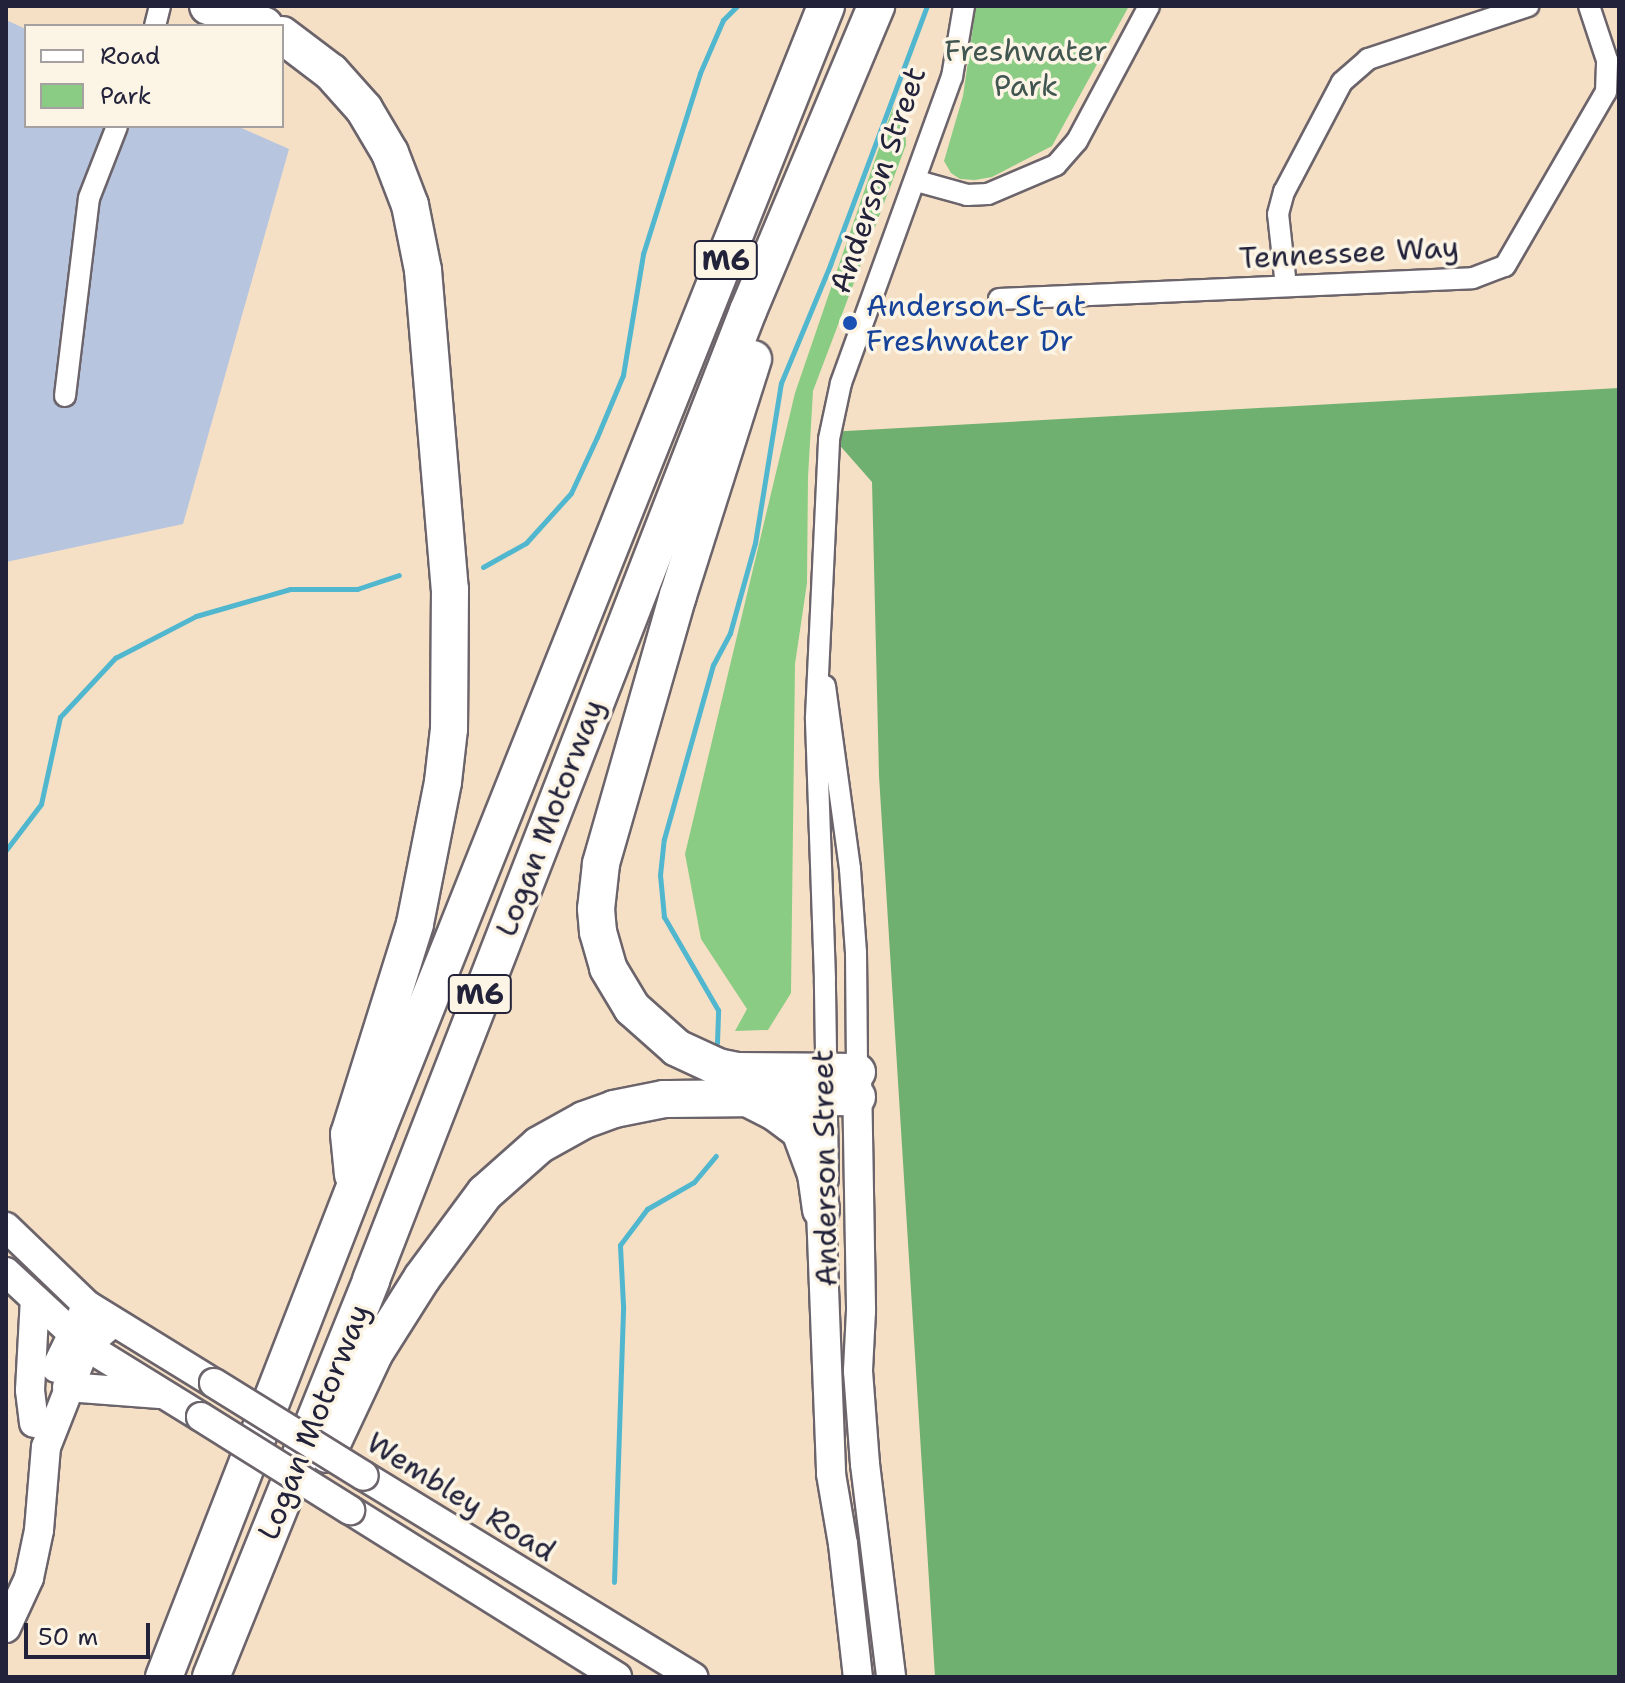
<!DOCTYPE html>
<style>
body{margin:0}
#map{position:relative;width:1625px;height:1683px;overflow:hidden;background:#f6e0c5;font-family:"Shantell Sans",sans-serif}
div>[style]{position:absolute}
.industrial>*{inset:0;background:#b7c5de}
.green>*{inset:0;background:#8acc83}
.forest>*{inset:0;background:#6fb071}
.stream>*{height:5px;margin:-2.5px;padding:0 2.5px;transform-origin:2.5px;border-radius:2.5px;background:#51b7cf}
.roads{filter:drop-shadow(2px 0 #6c646b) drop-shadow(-2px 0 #6c646b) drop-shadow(0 2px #6c646b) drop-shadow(0 -2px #6c646b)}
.street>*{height:20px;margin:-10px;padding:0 10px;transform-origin:10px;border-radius:10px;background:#fff}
.secondary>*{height:28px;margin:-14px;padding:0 14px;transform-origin:14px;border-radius:14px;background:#fff}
.highway>*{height:36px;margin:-18px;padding:0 18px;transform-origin:18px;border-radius:18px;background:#fff}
.bridges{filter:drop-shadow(2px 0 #6c646b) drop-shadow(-2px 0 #6c646b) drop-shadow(0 2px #6c646b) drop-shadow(0 -2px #6c646b)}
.secondary-bridge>*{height:28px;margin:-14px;padding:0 14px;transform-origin:14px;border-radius:14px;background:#fff}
.dots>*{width:22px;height:22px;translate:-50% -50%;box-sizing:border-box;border:4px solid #fcf5e5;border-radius:50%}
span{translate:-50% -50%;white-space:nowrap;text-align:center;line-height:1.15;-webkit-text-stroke:7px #fcf5e5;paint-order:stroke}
.shield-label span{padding:2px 6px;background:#fcf5e5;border:2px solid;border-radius:6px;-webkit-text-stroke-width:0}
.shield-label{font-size:28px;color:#22223b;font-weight:700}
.park-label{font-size:30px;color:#415551}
.street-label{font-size:30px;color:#22223b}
.transit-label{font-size:30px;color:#164399}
.left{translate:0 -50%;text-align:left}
.frame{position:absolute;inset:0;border:8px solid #22223b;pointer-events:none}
.legend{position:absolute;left:24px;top:24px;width:260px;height:104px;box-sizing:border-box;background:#fcf5e5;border:2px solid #a5a1a1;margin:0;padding:10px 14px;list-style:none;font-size:24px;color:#22223b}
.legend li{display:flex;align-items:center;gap:16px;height:40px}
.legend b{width:40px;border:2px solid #a5a1a1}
.scale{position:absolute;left:24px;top:1623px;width:126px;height:36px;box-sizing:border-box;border:4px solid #22223b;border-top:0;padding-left:10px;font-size:24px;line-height:28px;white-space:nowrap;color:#22223b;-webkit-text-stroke:6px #fcf5e5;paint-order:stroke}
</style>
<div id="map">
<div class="industrial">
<div style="clip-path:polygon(6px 20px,26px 29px,26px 126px,237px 126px,289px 149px,183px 524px,6px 562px)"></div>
</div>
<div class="green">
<div style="clip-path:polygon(976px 6px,1129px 6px,1052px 146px,992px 177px,975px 180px,960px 179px,951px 173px,944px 161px,963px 96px)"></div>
<div style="clip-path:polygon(893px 107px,905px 124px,906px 145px,813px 391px,808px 477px,807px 583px,795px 664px,791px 993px,768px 1030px,735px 1031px,747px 1009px,701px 939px,685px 854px,795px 393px)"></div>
</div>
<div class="forest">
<div style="clip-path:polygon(1619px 388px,1619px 1677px,935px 1677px,879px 776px,872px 482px,828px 432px)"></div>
</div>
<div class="stream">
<div style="left:483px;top:567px;width:49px;rotate:-29.2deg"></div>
<div style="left:526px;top:543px;width:67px;rotate:-48deg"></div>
<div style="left:571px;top:493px;width:62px;rotate:-65.1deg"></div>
<div style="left:597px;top:437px;width:67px;rotate:-67.2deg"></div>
<div style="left:623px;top:375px;width:123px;rotate:-80.6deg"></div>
<div style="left:643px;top:254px;width:190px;rotate:-72.5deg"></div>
<div style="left:700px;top:73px;width:58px;rotate:-66.5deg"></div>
<div style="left:723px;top:20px;width:20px;rotate:-45deg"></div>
<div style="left:6px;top:850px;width:58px;rotate:-52.7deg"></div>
<div style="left:41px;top:804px;width:89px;rotate:-77.7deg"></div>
<div style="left:60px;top:717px;width:81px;rotate:-47deg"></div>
<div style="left:115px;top:658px;width:91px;rotate:-27.4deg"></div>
<div style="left:196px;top:616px;width:98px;rotate:-16deg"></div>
<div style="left:290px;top:589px;width:67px"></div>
<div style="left:357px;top:589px;width:44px;rotate:-18.4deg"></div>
<div style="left:717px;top:1043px;width:33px;rotate:-88deg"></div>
<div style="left:718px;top:1010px;width:108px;rotate:-120.1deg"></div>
<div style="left:664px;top:917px;width:42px;rotate:-95.4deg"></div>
<div style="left:660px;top:875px;width:36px;rotate:-84deg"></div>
<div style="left:664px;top:839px;width:181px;rotate:-74.3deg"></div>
<div style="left:713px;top:665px;width:36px;rotate:-62deg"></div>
<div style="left:730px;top:633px;width:93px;rotate:-74.5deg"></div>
<div style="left:755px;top:543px;width:162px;rotate:-80.8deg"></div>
<div style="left:781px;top:383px;width:128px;rotate:-67.4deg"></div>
<div style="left:830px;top:265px;width:277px;rotate:-69.5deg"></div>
<div style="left:614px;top:1582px;width:277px;rotate:-88.1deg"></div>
<div style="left:623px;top:1305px;width:60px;rotate:-92.9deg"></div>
<div style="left:620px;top:1245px;width:45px;rotate:-53.1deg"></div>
<div style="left:647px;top:1209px;width:54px;rotate:-29.9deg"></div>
<div style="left:694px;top:1182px;width:34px;rotate:-50deg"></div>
</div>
<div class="roads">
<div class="street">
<div style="left:155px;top:26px;width:21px;rotate:-76deg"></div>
<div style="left:917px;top:181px;width:52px;rotate:15.6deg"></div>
<div style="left:967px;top:195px;width:21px;rotate:-3deg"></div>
<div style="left:988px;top:194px;width:74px;rotate:-23.1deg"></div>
<div style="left:1056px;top:165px;width:32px;rotate:-49deg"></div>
<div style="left:1077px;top:141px;width:153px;rotate:-61.9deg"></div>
<div style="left:1286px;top:286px;width:72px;rotate:-96.3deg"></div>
<div style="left:1278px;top:214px;width:23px;rotate:-75deg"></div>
<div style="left:1284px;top:192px;width:124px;rotate:-62.2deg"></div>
<div style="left:1342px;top:82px;width:35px;rotate:-41deg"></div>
<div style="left:1368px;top:59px;width:169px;rotate:-18.3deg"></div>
<div style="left:999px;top:299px;width:474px;rotate:-2.5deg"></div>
<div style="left:1473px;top:278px;width:34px;rotate:-21deg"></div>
<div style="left:1505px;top:266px;width:201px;rotate:-59.9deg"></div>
<div style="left:1606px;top:92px;width:32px;rotate:-88deg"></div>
<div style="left:1607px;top:60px;width:57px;rotate:-108.4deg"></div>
<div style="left:65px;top:396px;width:199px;rotate:-83.1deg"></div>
<div style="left:89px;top:198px;width:77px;rotate:-68.7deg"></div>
<div style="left:825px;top:686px;width:185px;rotate:82.2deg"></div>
<div style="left:850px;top:869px;width:83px;rotate:85.9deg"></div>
<div style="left:856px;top:952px;width:120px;rotate:89.5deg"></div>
<div style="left:828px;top:1180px;width:201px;rotate:-90.9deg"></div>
<div style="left:825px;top:979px;width:262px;rotate:-92deg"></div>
<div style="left:816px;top:717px;width:278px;rotate:-87.3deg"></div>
<div style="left:829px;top:439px;width:57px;rotate:-77.9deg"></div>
<div style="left:841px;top:383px;width:326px;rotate:-70.1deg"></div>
<div style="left:952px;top:77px;width:72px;rotate:-80.4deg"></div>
</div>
<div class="secondary">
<div style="left:857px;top:1077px;width:234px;rotate:89deg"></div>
<div style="left:861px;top:1311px;width:60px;rotate:92.9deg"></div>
<div style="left:858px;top:1371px;width:93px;rotate:85.7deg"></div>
<div style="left:865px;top:1464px;width:215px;rotate:83deg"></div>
<div style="left:821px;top:1210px;width:264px;rotate:87.8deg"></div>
<div style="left:831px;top:1474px;width:71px;rotate:80.3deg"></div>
<div style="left:843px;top:1544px;width:134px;rotate:83.6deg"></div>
<div style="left:6px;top:1227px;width:112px;rotate:43.9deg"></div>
<div style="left:87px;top:1305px;width:149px;rotate:31.6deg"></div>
<div style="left:6px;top:1272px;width:109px;rotate:42.8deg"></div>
<div style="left:86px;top:1346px;width:135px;rotate:31.7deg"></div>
<div style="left:56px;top:1368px;width:70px;rotate:-63.8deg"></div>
<div style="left:67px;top:1387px;width:93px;rotate:4.3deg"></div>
<div style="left:34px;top:1423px;width:33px;rotate:-97deg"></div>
<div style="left:30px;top:1390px;width:91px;rotate:-86.9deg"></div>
<div style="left:364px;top:1476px;width:386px;rotate:31.4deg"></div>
<div style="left:350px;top:1510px;width:315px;rotate:32deg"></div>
<div style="left:6px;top:1628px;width:55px;rotate:-65.3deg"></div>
<div style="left:29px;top:1578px;width:49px;rotate:-78.2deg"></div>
<div style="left:39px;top:1530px;width:83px;rotate:-85.2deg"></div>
<div style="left:46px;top:1447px;width:109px;rotate:-68.4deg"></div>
<div style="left:86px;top:1346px;width:35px;rotate:-41deg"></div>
</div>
<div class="highway">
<div style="left:208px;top:6px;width:60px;rotate:19.3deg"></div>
<div style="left:282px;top:35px;width:61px;rotate:37.1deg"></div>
<div style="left:331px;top:72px;width:50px;rotate:48.3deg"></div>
<div style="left:364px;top:109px;width:51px;rotate:59.4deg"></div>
<div style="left:390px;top:153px;width:56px;rotate:69deg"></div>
<div style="left:410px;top:205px;width:66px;rotate:78.7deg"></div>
<div style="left:423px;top:270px;width:320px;rotate:85.2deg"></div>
<div style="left:450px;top:589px;width:140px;rotate:90.4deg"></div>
<div style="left:449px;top:729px;width:53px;rotate:96.5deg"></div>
<div style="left:443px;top:782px;width:145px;rotate:101.2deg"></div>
<div style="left:415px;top:924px;width:220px;rotate:107.4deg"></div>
<div style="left:349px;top:1134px;width:41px;rotate:84.4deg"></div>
<div style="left:753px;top:359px;width:248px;rotate:107.6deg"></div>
<div style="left:678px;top:595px;width:280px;rotate:106deg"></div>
<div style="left:601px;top:864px;width:45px;rotate:96.3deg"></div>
<div style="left:596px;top:909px;width:23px;rotate:85deg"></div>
<div style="left:598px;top:932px;width:37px;rotate:74deg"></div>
<div style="left:608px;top:968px;width:47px;rotate:59deg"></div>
<div style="left:632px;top:1008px;width:60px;rotate:41.6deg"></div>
<div style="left:677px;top:1048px;width:45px;rotate:24.9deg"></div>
<div style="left:718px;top:1067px;width:19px;rotate:12deg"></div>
<div style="left:737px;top:1071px;width:120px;rotate:0.5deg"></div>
<div style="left:751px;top:1100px;width:27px;rotate:27deg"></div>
<div style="left:775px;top:1112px;width:31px;rotate:37deg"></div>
<div style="left:800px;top:1131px;width:46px;rotate:69.6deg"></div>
<div style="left:816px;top:1174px;width:36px;rotate:82deg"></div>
<div style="left:327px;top:1454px;width:110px;rotate:-64.8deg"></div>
<div style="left:374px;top:1354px;width:90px;rotate:-57.7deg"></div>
<div style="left:422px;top:1278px;width:106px;rotate:-53.5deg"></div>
<div style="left:485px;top:1193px;width:72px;rotate:-41.6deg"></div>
<div style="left:539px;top:1145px;width:51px;rotate:-29.1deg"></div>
<div style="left:584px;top:1120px;width:32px;rotate:-20deg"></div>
<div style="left:614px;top:1109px;width:51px;rotate:-11.3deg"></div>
<div style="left:664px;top:1099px;width:193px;rotate:-0.6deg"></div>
<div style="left:164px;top:1677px;width:587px;rotate:-68.72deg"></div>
<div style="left:377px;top:1130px;width:1210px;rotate:-68.22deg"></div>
<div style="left:211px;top:1677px;width:428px;rotate:-68deg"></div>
<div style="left:371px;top:1280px;width:1040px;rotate:-68.74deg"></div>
<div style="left:748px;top:311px;width:331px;rotate:-67.2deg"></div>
</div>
</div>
<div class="bridges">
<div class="secondary-bridge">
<div style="left:214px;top:1383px;width:176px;rotate:31.8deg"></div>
<div style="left:201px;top:1417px;width:176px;rotate:32deg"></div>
</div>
</div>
<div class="dots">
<div style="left:850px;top:323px;background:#1a4fb4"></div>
</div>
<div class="shield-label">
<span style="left:726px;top:260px">M6</span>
<span style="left:480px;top:994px">M6</span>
</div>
<div class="park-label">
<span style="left:1026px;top:68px">Freshwater<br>Park</span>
</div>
<div class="street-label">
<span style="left:878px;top:180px;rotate:-71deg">Anderson Street</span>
<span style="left:1349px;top:253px;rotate:-3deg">Tennessee Way</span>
<span style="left:550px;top:818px;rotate:-69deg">Logan Motorway</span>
<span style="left:825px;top:1168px;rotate:-91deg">Anderson Street</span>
<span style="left:314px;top:1422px;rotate:-68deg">Logan Motorway</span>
<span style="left:461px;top:1497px;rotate:32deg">Wembley Road</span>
</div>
<div class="transit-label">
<span class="left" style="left:866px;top:323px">Anderson St at<br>Freshwater Dr</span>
</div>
<div class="frame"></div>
<ul class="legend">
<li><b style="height:10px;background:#fff"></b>Road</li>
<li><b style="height:22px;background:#8acc83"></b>Park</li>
</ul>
<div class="scale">50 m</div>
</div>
